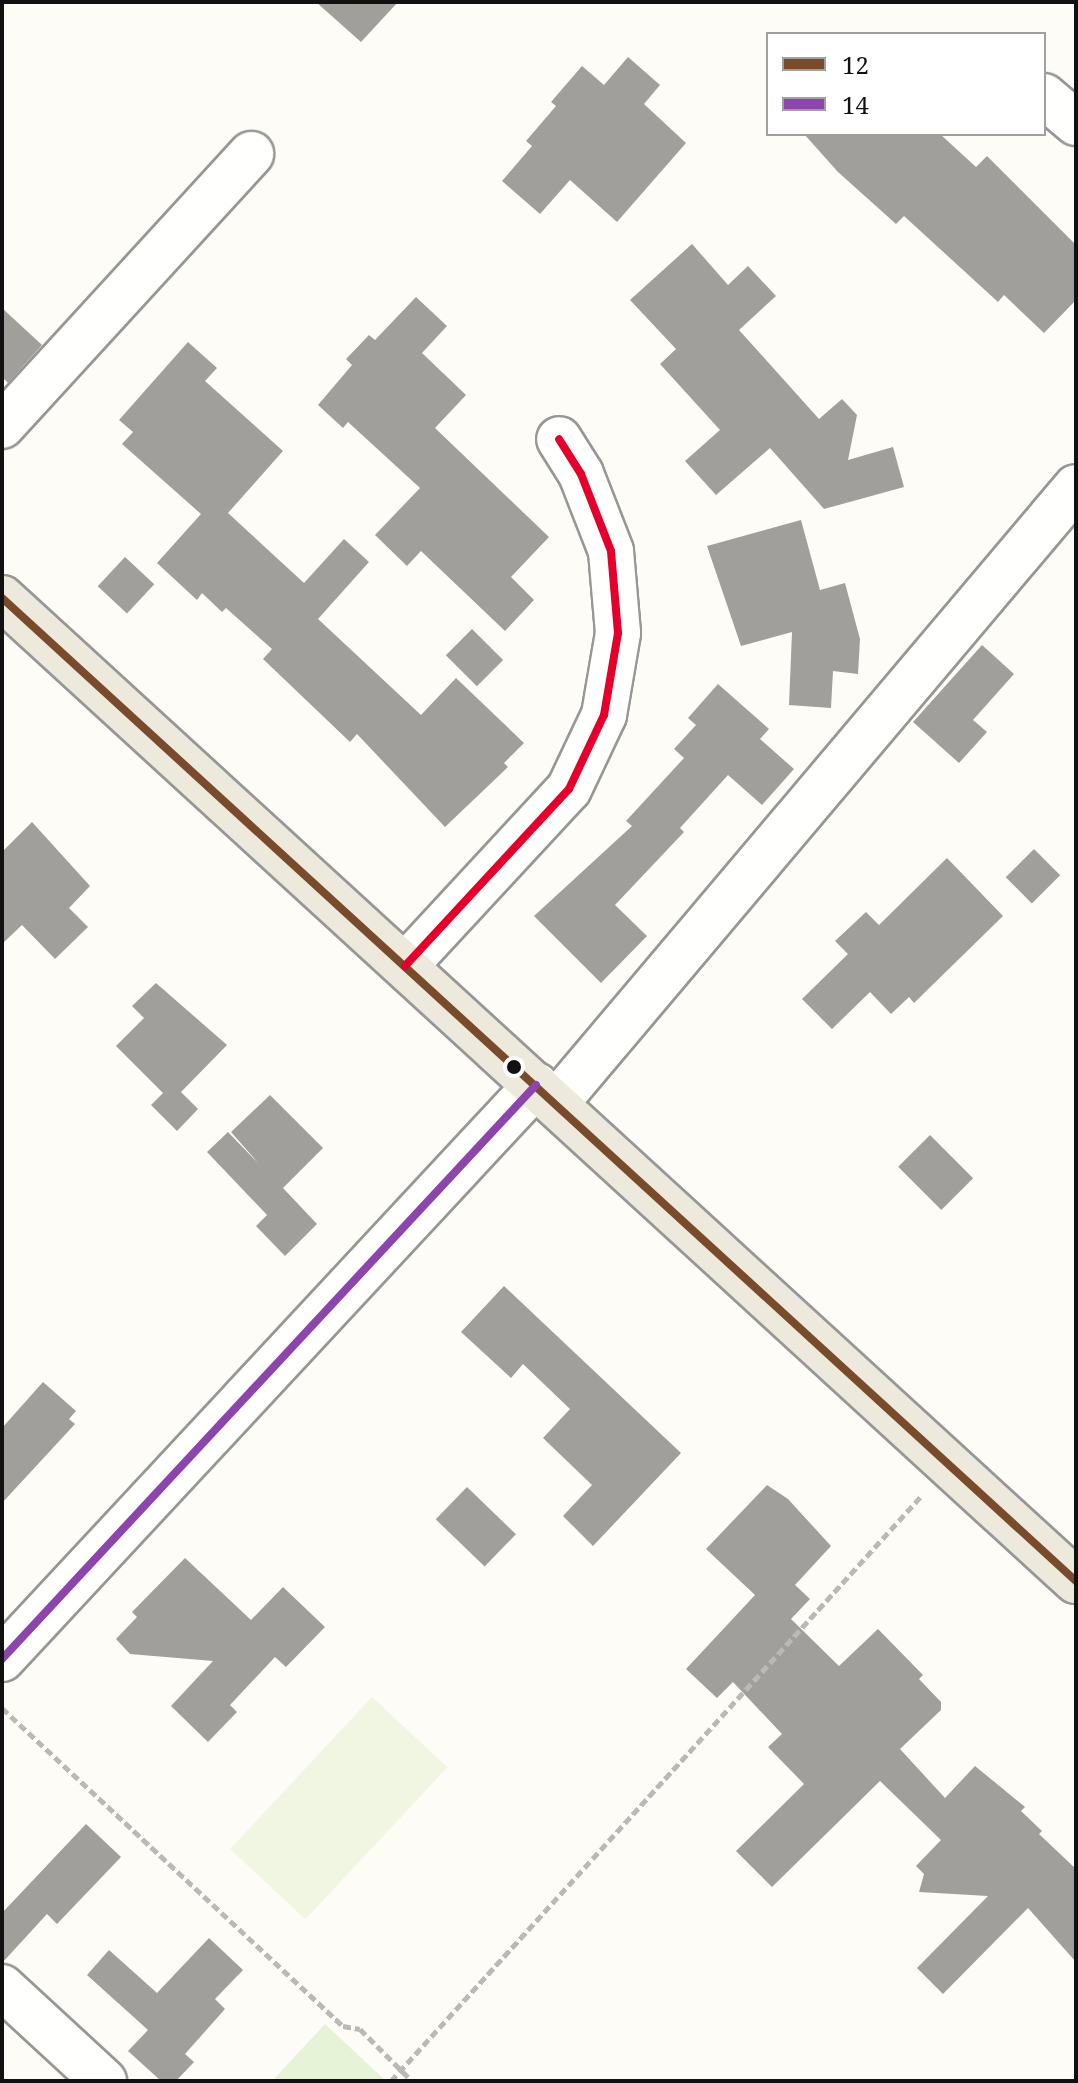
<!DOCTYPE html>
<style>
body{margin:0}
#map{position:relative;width:1078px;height:2083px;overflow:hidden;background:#fdfcf7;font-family:"Noto Serif",serif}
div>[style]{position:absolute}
.green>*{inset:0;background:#e7f3d7}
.pitch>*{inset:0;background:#f0f6e1;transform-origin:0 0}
.building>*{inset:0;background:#a19f9c;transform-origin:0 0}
.path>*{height:5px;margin-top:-2.5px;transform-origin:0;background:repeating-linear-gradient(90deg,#b9b9b8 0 8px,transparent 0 12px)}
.roads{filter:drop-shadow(2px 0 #979795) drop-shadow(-2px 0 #979795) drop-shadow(0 2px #979795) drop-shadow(0 -2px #979795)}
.minor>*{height:44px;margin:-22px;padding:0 22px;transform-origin:22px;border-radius:22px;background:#fffffe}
.major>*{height:44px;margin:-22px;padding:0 22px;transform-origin:22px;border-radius:22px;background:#ede9dc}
.bus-1>*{height:8px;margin:-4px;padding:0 4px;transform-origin:4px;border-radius:4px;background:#7a4b2a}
.bus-2>*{height:8px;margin:-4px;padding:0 4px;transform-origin:4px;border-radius:4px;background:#8e44ad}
.bus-3>*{height:8px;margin:-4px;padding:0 4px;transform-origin:4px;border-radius:4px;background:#e4002b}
.dots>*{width:22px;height:22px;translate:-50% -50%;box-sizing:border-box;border:4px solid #fff;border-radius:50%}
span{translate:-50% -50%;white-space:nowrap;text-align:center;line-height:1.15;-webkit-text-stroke:8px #fff;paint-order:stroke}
.frame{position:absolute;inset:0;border:4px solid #111;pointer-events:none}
.legend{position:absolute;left:766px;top:32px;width:280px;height:104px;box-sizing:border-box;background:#fff;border:2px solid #a0a0a0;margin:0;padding:10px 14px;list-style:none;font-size:24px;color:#111}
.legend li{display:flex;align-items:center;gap:16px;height:40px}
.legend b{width:40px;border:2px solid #a0a0a0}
</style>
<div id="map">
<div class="green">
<div style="clip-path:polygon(325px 2024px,386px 2081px,272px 2081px)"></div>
</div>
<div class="pitch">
<div style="left:372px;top:1697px;width:103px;height:208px;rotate:43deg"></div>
</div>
<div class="building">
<div style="clip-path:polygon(316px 2px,398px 2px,361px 42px)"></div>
<div style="clip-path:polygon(628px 57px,660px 85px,644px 104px,686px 143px,617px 222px,570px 180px,540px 214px,502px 181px,532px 146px,526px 141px,556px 106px,551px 102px,582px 66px,604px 85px)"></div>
<div style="clip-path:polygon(804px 134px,940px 134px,976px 167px,987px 156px,1076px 245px,1076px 300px,1044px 333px,1004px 295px,998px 302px,904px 216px,896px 224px,838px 172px)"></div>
<div style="clip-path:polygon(692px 244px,728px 285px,748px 266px,776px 296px,739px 330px,819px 419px,842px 399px,857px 415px,848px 460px,893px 447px,904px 487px,824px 509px,770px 448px,716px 495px,685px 461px,720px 430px,660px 364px,676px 349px,630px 300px)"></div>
<div style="clip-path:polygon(416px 297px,447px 326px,422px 353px,466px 395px,435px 428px,549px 537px,511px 577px,534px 600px,505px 631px,421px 551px,407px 566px,375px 535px,420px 488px,348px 422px,343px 428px,318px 405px,352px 365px,346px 359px,369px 335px,375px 340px)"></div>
<div style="clip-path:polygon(2px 308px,42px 345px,8px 383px,2px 377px)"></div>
<div style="clip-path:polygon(188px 342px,217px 368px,205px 381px,283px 451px,228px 513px,304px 583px,344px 539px,369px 562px,318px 619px,421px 715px,456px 678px,524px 743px,504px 763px,508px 767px,445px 827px,357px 734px,350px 742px,263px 659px,272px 649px,226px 608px,222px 612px,202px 593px,197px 600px,157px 563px,201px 514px,122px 444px,133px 432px,119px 420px)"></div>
<div style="clip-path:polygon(801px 520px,820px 590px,845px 583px,860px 639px,858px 674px,833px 671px,831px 708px,789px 705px,792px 632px,741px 646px,707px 546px)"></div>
<div style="left:125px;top:557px;width:40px;height:40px;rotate:43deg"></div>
<div style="left:472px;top:629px;width:44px;height:37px;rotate:45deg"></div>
<div style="clip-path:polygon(982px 645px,1014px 674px,973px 720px,987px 732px,959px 763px,913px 722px)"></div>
<div style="clip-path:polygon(718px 684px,769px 729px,760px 739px,794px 769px,762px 805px,728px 775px,680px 828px,684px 832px,615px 905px,647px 936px,601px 983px,534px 916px,632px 826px,626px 821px,684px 758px,674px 749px,696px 725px,688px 718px)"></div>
<div style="clip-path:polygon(32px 822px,90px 886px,69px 908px,88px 927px,55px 959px,22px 925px,2px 944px,2px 852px)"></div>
<div style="left:1034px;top:849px;width:37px;height:40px;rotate:45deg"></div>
<div style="clip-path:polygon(947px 858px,1003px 916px,914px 1003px,909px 997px,891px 1014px,870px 992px,832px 1029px,802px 999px,848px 954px,835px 941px,866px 912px,879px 925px)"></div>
<div style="clip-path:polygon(156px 983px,227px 1045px,181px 1092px,198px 1109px,177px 1131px,151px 1105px,163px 1093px,116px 1046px,144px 1018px,132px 1006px)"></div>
<div style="clip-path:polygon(270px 1095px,323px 1148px,283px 1188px,317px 1224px,285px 1256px,256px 1226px,267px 1215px,207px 1152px,228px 1132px,259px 1164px,231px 1132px)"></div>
<div style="left:930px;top:1135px;width:61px;height:45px;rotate:45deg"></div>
<div style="clip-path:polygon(504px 1286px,681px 1453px,593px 1546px,563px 1516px,592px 1485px,543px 1438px,570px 1409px,523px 1364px,511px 1378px,461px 1332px)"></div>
<div style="clip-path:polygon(43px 1382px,76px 1411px,69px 1419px,75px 1424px,2px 1503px,2px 1428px)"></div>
<div style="clip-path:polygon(767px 1485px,788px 1499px,831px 1546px,795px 1585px,810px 1599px,791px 1619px,839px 1666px,878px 1629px,923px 1675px,919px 1679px,941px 1702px,941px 1710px,900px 1749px,945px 1798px,975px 1766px,1025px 1807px,1021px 1811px,1042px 1831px,1039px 1834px,1076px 1869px,1076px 1962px,1028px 1908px,943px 1994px,917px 1968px,988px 1896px,919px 1892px,924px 1874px,916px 1866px,941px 1840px,880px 1781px,772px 1887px,736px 1851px,804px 1784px,768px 1747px,782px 1734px,733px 1682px,717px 1698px,686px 1669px,755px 1595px,706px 1549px)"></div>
<div style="left:467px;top:1487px;width:68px;height:45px;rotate:44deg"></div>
<div style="clip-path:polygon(185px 1558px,251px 1620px,283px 1587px,325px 1627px,286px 1667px,275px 1657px,230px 1705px,237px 1712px,208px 1742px,171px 1706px,213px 1661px,130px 1654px,116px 1639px,137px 1617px,132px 1612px)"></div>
<div style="clip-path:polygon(86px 1824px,121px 1857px,57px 1924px,47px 1914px,2px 1963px,2px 1913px)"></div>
<div style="clip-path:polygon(209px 1938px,243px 1970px,215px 1999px,225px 2009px,185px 2054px,194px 2062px,176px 2081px,161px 2081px,128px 2051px,148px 2030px,87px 1975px,109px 1950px,157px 1993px)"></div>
</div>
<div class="path">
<div style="left:2px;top:1708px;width:466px;rotate:43deg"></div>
<div style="left:343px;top:2026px;width:17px;rotate:10deg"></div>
<div style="left:360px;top:2029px;width:74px;rotate:45deg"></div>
<div style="left:391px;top:2081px;width:792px;rotate:-47.81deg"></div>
</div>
<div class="roads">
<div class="minor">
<div style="left:1044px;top:96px;width:42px;rotate:40.2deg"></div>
<div style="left:2px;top:426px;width:369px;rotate:-47.5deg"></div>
<div style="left:405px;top:966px;width:241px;rotate:-47.2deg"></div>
<div style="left:569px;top:789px;width:82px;rotate:-64.7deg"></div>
<div style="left:604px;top:715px;width:83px;rotate:-80.3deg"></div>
<div style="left:618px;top:633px;width:82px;rotate:-94.9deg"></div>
<div style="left:611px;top:551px;width:83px;rotate:-111.3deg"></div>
<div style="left:581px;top:474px;width:41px;rotate:-122.2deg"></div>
<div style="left:556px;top:1103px;width:806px;rotate:-49.83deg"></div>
<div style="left:2px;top:1659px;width:784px;rotate:-47.07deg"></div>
<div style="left:2px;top:1987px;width:139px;rotate:42.7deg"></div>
</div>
<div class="major">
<div style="left:2px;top:598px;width:1456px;rotate:42.47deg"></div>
</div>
</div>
<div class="bus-1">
<div style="left:2px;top:598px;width:1456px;rotate:42.47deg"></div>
</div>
<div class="bus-2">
<div style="left:2px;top:1659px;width:784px;rotate:-47.07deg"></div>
</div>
<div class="bus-3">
<div style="left:405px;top:966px;width:241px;rotate:-47.2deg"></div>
<div style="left:569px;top:789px;width:82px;rotate:-64.7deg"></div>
<div style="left:604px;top:715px;width:83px;rotate:-80.3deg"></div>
<div style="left:618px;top:633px;width:82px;rotate:-94.9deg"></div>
<div style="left:611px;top:551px;width:83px;rotate:-111.3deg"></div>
<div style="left:581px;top:474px;width:41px;rotate:-122.2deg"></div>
</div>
<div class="dots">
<div style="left:514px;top:1067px;background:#111"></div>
</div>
<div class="frame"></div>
<ul class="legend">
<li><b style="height:10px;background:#7a4b2a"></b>12</li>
<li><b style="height:10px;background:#8e44ad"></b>14</li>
</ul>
</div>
